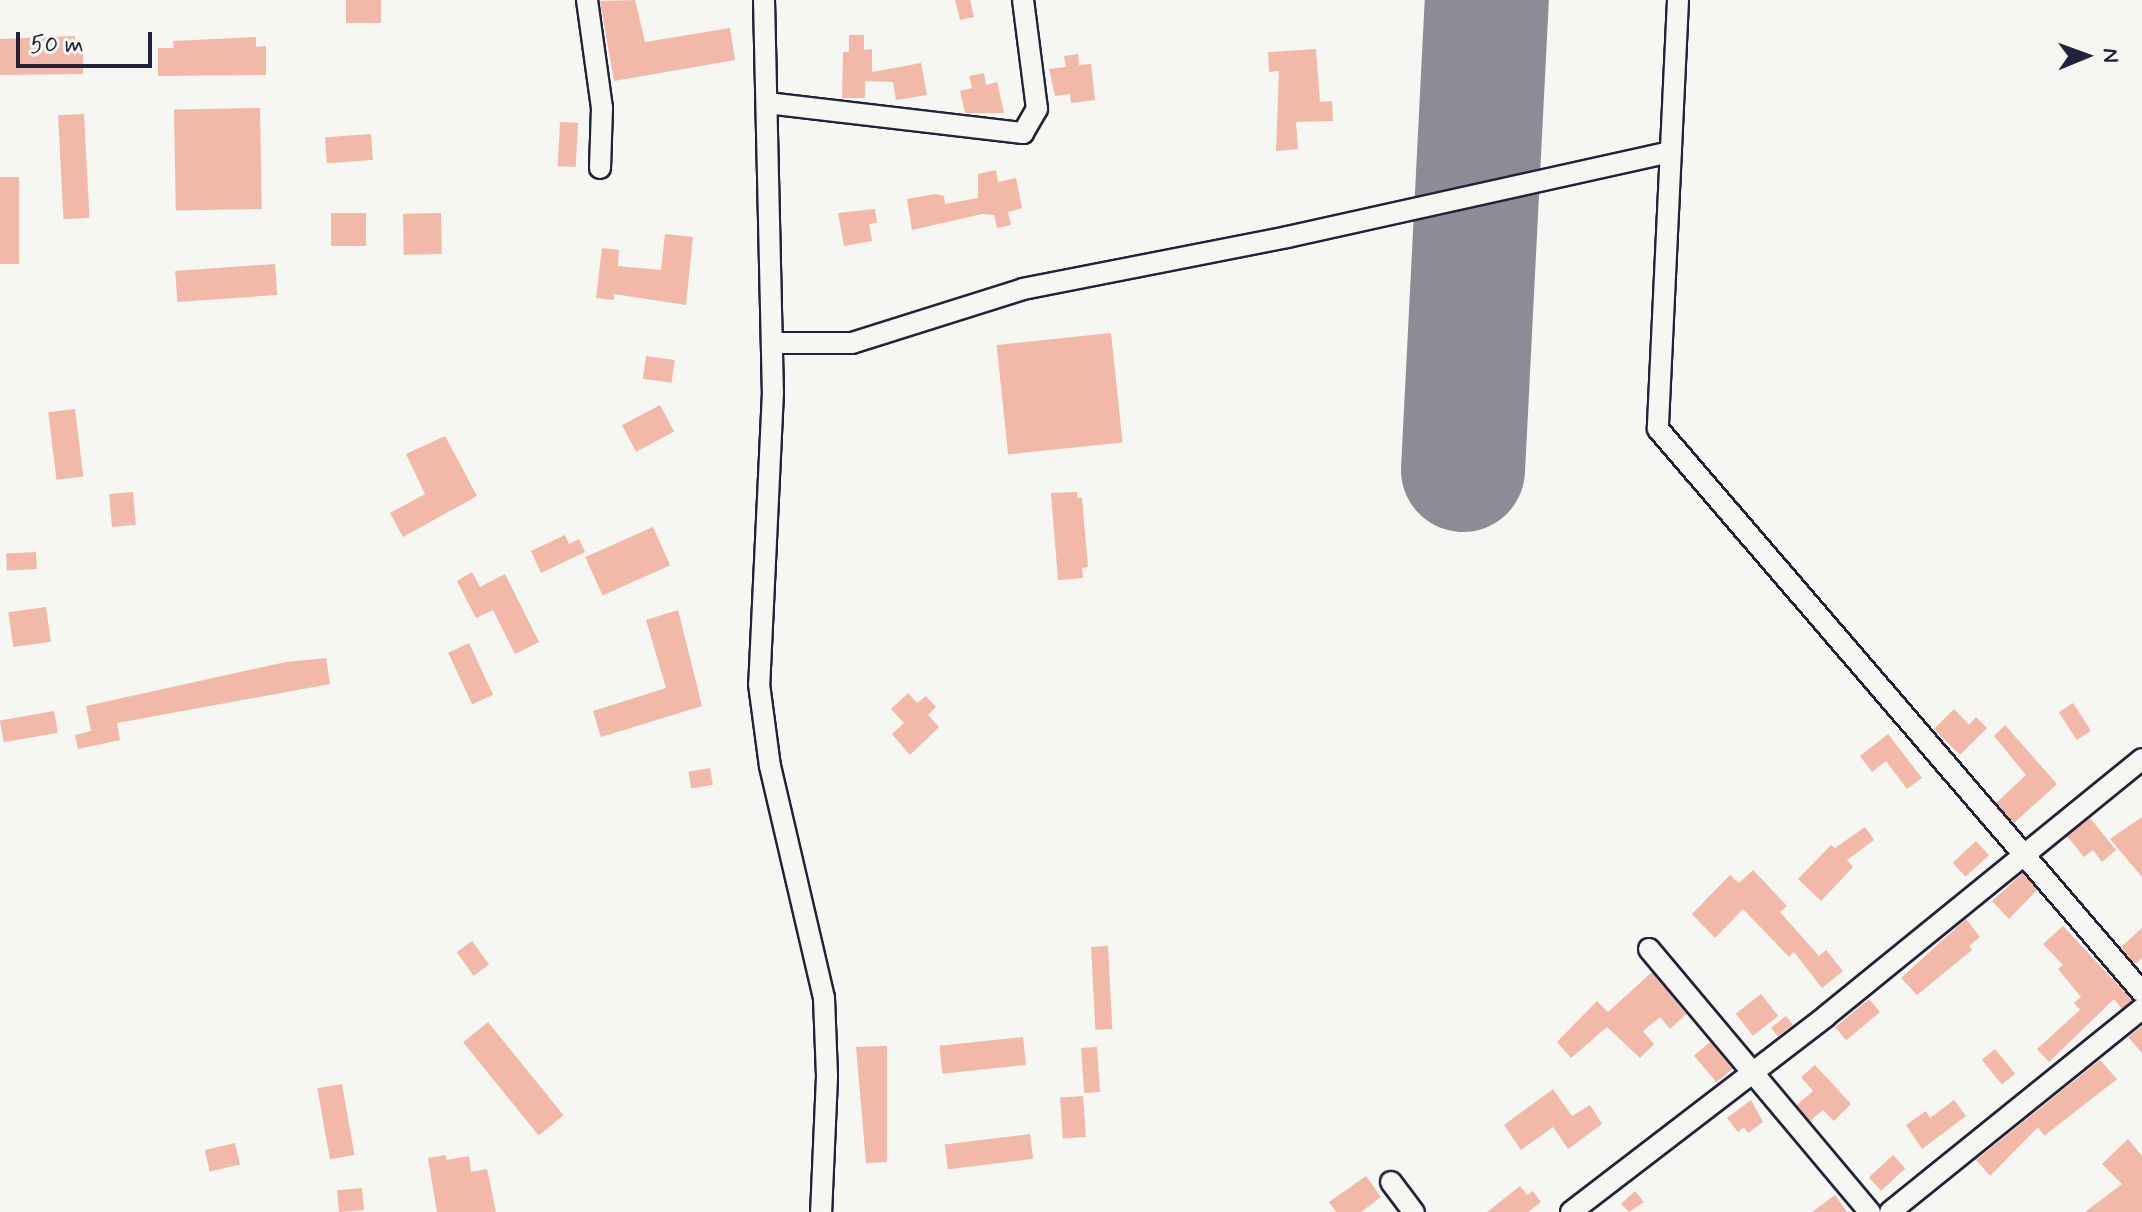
<!DOCTYPE html>
<style>
body{margin:0}
#map{position:relative;width:2142px;height:1212px;overflow:hidden;background:#f6f6f2;font-family:Mynerve,sans-serif}
div>[style]{position:absolute}
.runway>*{height:124px;margin:-62px;padding:0 62px;transform-origin:62px;border-radius:62px;background:#8c8c96}
.building>*{inset:0;background:#f2b9a8;transform-origin:0 0}
.roads{filter:drop-shadow(2px 0 #22223b) drop-shadow(-2px 0 #22223b) drop-shadow(0 2px #22223b) drop-shadow(0 -2px #22223b)}
.minor>*{height:20px;margin:-10px;padding:0 10px;transform-origin:10px;border-radius:10px;background:#f6f6f2}
span{translate:-50% -50%;white-space:nowrap;text-align:center;line-height:1.15;-webkit-text-stroke:6px #f6f6f2;paint-order:stroke}
.north{position:absolute;left:2046px;top:16px;width:80px;height:80px;-webkit-text-stroke:6px #f6f6f2;paint-order:stroke;rotate:89deg;font-size:22px;font-weight:700;line-height:32px;text-align:center;color:#22223b}
.north::after{content:'';display:block;margin:auto;width:28px;height:36px;background:#22223b;clip-path:polygon(50% 0,100% 100%,50% 72%,0 100%)}
.scale{position:absolute;left:16px;top:32px;width:136px;height:36px;box-sizing:border-box;border:4px solid #22223b;border-top:0;padding-left:10px;font-size:24px;line-height:28px;white-space:nowrap;color:#22223b;-webkit-text-stroke:6px #f6f6f2;paint-order:stroke}
</style>
<div id="map">
<div class="runway">
<div style="left:1463px;top:470px;width:471px;rotate:-87.1deg"></div>
</div>
<div class="building">
<div style="left:346px;top:0;width:35px;height:23px"></div>
<div style="clip-path:polygon(635px 0,645px 42px,730px 28px,735px 60px,614px 81px,600px 1px)"></div>
<div style="clip-path:polygon(955px 0,970px 0,974px 17px,960px 20px)"></div>
<div style="clip-path:polygon(849px 35px,864px 35px,864px 50px,872px 49px,872px 72px,921px 63px,927px 95px,896px 100px,893px 82px,865px 81px,865px 98px,842px 98px,843px 52px,849px 52px)"></div>
<div style="clip-path:polygon(75px 36px,75px 46px,83px 46px,83px 74px,0 75px,0 39px)"></div>
<div style="clip-path:polygon(256px 37px,256px 47px,266px 46px,266px 75px,158px 76px,158px 48px,174px 48px,173px 41px)"></div>
<div style="clip-path:polygon(1316px 49px,1320px 102px,1332px 101px,1333px 121px,1296px 122px,1298px 149px,1276px 151px,1279px 71px,1269px 72px,1268px 52px)"></div>
<div style="clip-path:polygon(1078px 54px,1079px 65px,1091px 64px,1095px 100px,1071px 103px,1070px 94px,1055px 96px,1049px 69px,1066px 67px,1064px 56px)"></div>
<div style="clip-path:polygon(984px 73px,986px 85px,997px 82px,1004px 113px,965px 113px,960px 91px,972px 88px,969px 76px)"></div>
<div style="left:260px;top:108px;width:101px;height:86px;rotate:89deg"></div>
<div style="left:84px;top:114px;width:104px;height:26px;rotate:87deg"></div>
<div style="left:560px;top:122px;width:18px;height:44px;rotate:3deg"></div>
<div style="left:371px;top:134px;width:26px;height:46px;rotate:86deg"></div>
<div style="clip-path:polygon(996px 170px,998px 182px,1016px 178px,1022px 208px,1008px 212px,1011px 225px,997px 228px,994px 215px,982px 214px,912px 230px,907px 199px,935px 194px,944px 196px,945px 204px,978px 198px,978px 174px)"></div>
<div style="left:0;top:177px;width:19px;height:87px"></div>
<div style="clip-path:polygon(875px 209px,877px 223px,869px 224px,872px 241px,844px 246px,838px 213px)"></div>
<div style="left:331px;top:213px;width:35px;height:33px"></div>
<div style="left:441px;top:213px;width:41px;height:38px;rotate:89deg"></div>
<div style="clip-path:polygon(665px 234px,693px 237px,686px 305px,614px 294px,614px 300px,596px 298px,602px 248px,619px 250px,618px 266px,661px 270px)"></div>
<div style="left:275px;top:264px;width:31px;height:100px;rotate:86deg"></div>
<div style="left:1111px;top:333px;width:110px;height:115px;rotate:84deg"></div>
<div style="left:646px;top:356px;width:29px;height:23px;rotate:8deg"></div>
<div style="left:660px;top:405px;width:30px;height:43px;rotate:62deg"></div>
<div style="left:75px;top:409px;width:68px;height:27px;rotate:83deg"></div>
<div style="clip-path:polygon(445px 436px,477px 496px,403px 537px,390px 513px,425px 494px,406px 454px)"></div>
<div style="left:133px;top:492px;width:33px;height:24px;rotate:85deg"></div>
<div style="clip-path:polygon(1077px 492px,1077px 498px,1082px 498px,1088px 567px,1082px 568px,1083px 578px,1058px 580px,1051px 493px)"></div>
<div style="left:653px;top:527px;width:42px;height:74px;rotate:66deg"></div>
<div style="clip-path:polygon(565px 535px,569px 544px,579px 539px,585px 552px,541px 573px,531px 551px)"></div>
<div style="left:36px;top:552px;width:17px;height:30px;rotate:87deg"></div>
<div style="clip-path:polygon(472px 572px,480px 587px,505px 574px,539px 642px,515px 654px,493px 610px,476px 618px,457px 581px)"></div>
<div style="left:46px;top:607px;width:35px;height:38px;rotate:82deg"></div>
<div style="clip-path:polygon(678px 610px,702px 706px,601px 737px,593px 711px,666px 688px,646px 620px)"></div>
<div style="left:469px;top:643px;width:57px;height:23px;rotate:65deg"></div>
<div style="clip-path:polygon(326px 658px,330px 684px,117px 723px,120px 740px,78px 749px,75px 735px,91px 731px,86px 706px,286px 662px)"></div>
<div style="clip-path:polygon(908px 693px,917px 703px,926px 696px,936px 707px,928px 715px,939px 727px,910px 755px,892px 734px,904px 723px,891px 709px)"></div>
<div style="left:2073px;top:703px;width:33px;height:17px;rotate:57deg"></div>
<div style="clip-path:polygon(1954px 709px,1969px 725px,1976px 717px,1987px 728px,1960px 755px,1934px 729px)"></div>
<div style="left:54px;top:711px;width:22px;height:55px;rotate:80deg"></div>
<div style="clip-path:polygon(2005px 725px,2057px 784px,2014px 823px,1996px 803px,2026px 775px,1994px 736px)"></div>
<div style="clip-path:polygon(1888px 734px,1922px 778px,1907px 789px,1886px 761px,1872px 772px,1860px 756px)"></div>
<div style="left:710px;top:768px;width:17px;height:22px;rotate:80deg"></div>
<div style="clip-path:polygon(2142px 817px,2142px 877px,2110px 839px)"></div>
<div style="clip-path:polygon(2090px 818px,2116px 850px,2102px 862px,2093px 850px,2084px 857px,2067px 836px)"></div>
<div style="clip-path:polygon(1865px 827px,1874px 840px,1847px 860px,1853px 867px,1821px 901px,1798px 879px,1831px 845px,1835px 848px)"></div>
<div style="left:1976px;top:841px;width:19px;height:32px;rotate:47deg"></div>
<div style="clip-path:polygon(1753px 870px,1787px 906px,1780px 912px,1819px 956px,1826px 950px,1843px 971px,1822px 988px,1794px 952px,1789px 957px,1743px 909px,1715px 938px,1692px 914px,1730px 875px,1739px 883px)"></div>
<div style="clip-path:polygon(2023px 873px,2037px 890px,2009px 919px,1992px 901px)"></div>
<div style="clip-path:polygon(1966px 919px,1980px 937px,1969px 946px,1972px 950px,1917px 995px,1901px 978px)"></div>
<div style="clip-path:polygon(2063px 926px,2132px 1000px,2122px 1009px,2114px 999px,2049px 1062px,2037px 1049px,2080px 1010px,2074px 1003px,2081px 997px,2058px 969px,2063px 965px,2043px 944px)"></div>
<div style="clip-path:polygon(2142px 928px,2142px 958px,2135px 964px,2121px 947px)"></div>
<div style="left:472px;top:941px;width:29px;height:19px;rotate:54deg"></div>
<div style="left:1108px;top:946px;width:83px;height:17px;rotate:87deg"></div>
<div style="clip-path:polygon(1652px 972px,1686px 1014px,1670px 1029px,1660px 1017px,1643px 1031px,1654px 1044px,1640px 1058px,1607px 1027px,1571px 1058px,1557px 1042px,1597px 1001px,1608px 1012px)"></div>
<div style="left:1761px;top:994px;width:28px;height:32px;rotate:52deg"></div>
<div style="left:1869px;top:999px;width:17px;height:44px;rotate:50deg"></div>
<div style="left:1786px;top:1016px;width:11px;height:19px;rotate:52deg"></div>
<div style="left:488px;top:1022px;width:120px;height:32px;rotate:51deg"></div>
<div style="clip-path:polygon(2142px 1026px,2142px 1053px,2128px 1037px)"></div>
<div style="left:1023px;top:1037px;width:28px;height:84px;rotate:84deg"></div>
<div style="left:1710px;top:1042px;width:35px;height:21px;rotate:50deg"></div>
<div style="clip-path:polygon(887px 1046px,887px 1162px,866px 1163px,856px 1047px)"></div>
<div style="left:1097px;top:1047px;width:45px;height:16px;rotate:86deg"></div>
<div style="left:1995px;top:1049px;width:32px;height:17px;rotate:51deg"></div>
<div style="clip-path:polygon(2100px 1060px,2117px 1079px,2044px 1136px,2038px 1127px,1990px 1176px,1976px 1160px)"></div>
<div style="clip-path:polygon(1815px 1065px,1851px 1104px,1834px 1121px,1823px 1110px,1810px 1121px,1797px 1105px,1813px 1091px,1801px 1077px)"></div>
<div style="left:342px;top:1084px;width:72px;height:25px;rotate:80deg"></div>
<div style="clip-path:polygon(1553px 1089px,1572px 1116px,1590px 1105px,1602px 1124px,1568px 1149px,1553px 1127px,1521px 1150px,1504px 1125px)"></div>
<div style="left:1083px;top:1096px;width:41px;height:23px;rotate:86deg"></div>
<div style="clip-path:polygon(1751px 1100px,1763px 1122px,1748px 1133px,1744px 1127px,1738px 1132px,1727px 1118px)"></div>
<div style="clip-path:polygon(1954px 1100px,1966px 1116px,1922px 1149px,1906px 1125px,1926px 1111px,1930px 1118px)"></div>
<div style="left:1030px;top:1134px;width:25px;height:86px;rotate:83deg"></div>
<div style="clip-path:polygon(2128px 1139px,2142px 1156px,2142px 1212px,2085px 1212px,2122px 1184px,2102px 1164px)"></div>
<div style="left:235px;top:1143px;width:22px;height:31px;rotate:77deg"></div>
<div style="clip-path:polygon(446px 1155px,446px 1160px,469px 1156px,471px 1172px,487px 1169px,496px 1212px,437px 1212px,428px 1158px)"></div>
<div style="left:1893px;top:1155px;width:18px;height:33px;rotate:47deg"></div>
<div style="clip-path:polygon(1366px 1176px,1381px 1197px,1361px 1212px,1336px 1212px,1329px 1202px)"></div>
<div style="clip-path:polygon(1520px 1186px,1527px 1195px,1533px 1191px,1541px 1202px,1528px 1212px,1487px 1212px)"></div>
<div style="left:362px;top:1188px;width:22px;height:25px;rotate:85deg"></div>
<div style="clip-path:polygon(1635px 1191px,1644px 1202px,1629px 1212px,1621px 1204px)"></div>
<div style="clip-path:polygon(1835px 1195px,1847px 1212px,1812px 1212px)"></div>
</div>
<div class="roads">
<div class="minor">
<div style="left:587px;top:0;width:109px;rotate:82.1deg"></div>
<div style="left:602px;top:108px;width:60px;rotate:91.9deg"></div>
<div style="left:764px;top:0;width:392px;rotate:88.7deg"></div>
<div style="left:773px;top:392px;width:292px;rotate:92.7deg"></div>
<div style="left:759px;top:684px;width:83px;rotate:82.4deg"></div>
<div style="left:770px;top:766px;width:238px;rotate:76.9deg"></div>
<div style="left:824px;top:998px;width:79px;rotate:87.8deg"></div>
<div style="left:827px;top:1077px;width:135px;rotate:92.5deg"></div>
<div style="left:1678px;top:0;width:429px;rotate:92.7deg"></div>
<div style="left:1658px;top:429px;width:742px;rotate:49.32deg"></div>
<div style="left:767px;top:103px;width:258px;rotate:6.7deg"></div>
<div style="left:1023px;top:133px;width:28px;rotate:-60deg"></div>
<div style="left:1037px;top:109px;width:110px;rotate:-97.3deg"></div>
<div style="left:772px;top:343px;width:80px"></div>
<div style="left:852px;top:343px;width:179px;rotate:-17.5deg"></div>
<div style="left:1023px;top:289px;width:269px;rotate:-11.1deg"></div>
<div style="left:1287px;top:237px;width:393px;rotate:-12.5deg"></div>
<div style="left:1649px;top:949px;width:344px;rotate:50deg"></div>
<div style="left:1391px;top:1182px;width:38px;rotate:53deg"></div>
<div style="left:1571px;top:1212px;width:322px;rotate:-37.5deg"></div>
<div style="left:1826px;top:1016px;width:407px;rotate:-39.1deg"></div>
<div style="left:1890px;top:1212px;width:324px;rotate:-38.9deg"></div>
</div>
</div>
<div class="north">N</div>
<div class="scale">50 m</div>
</div>
